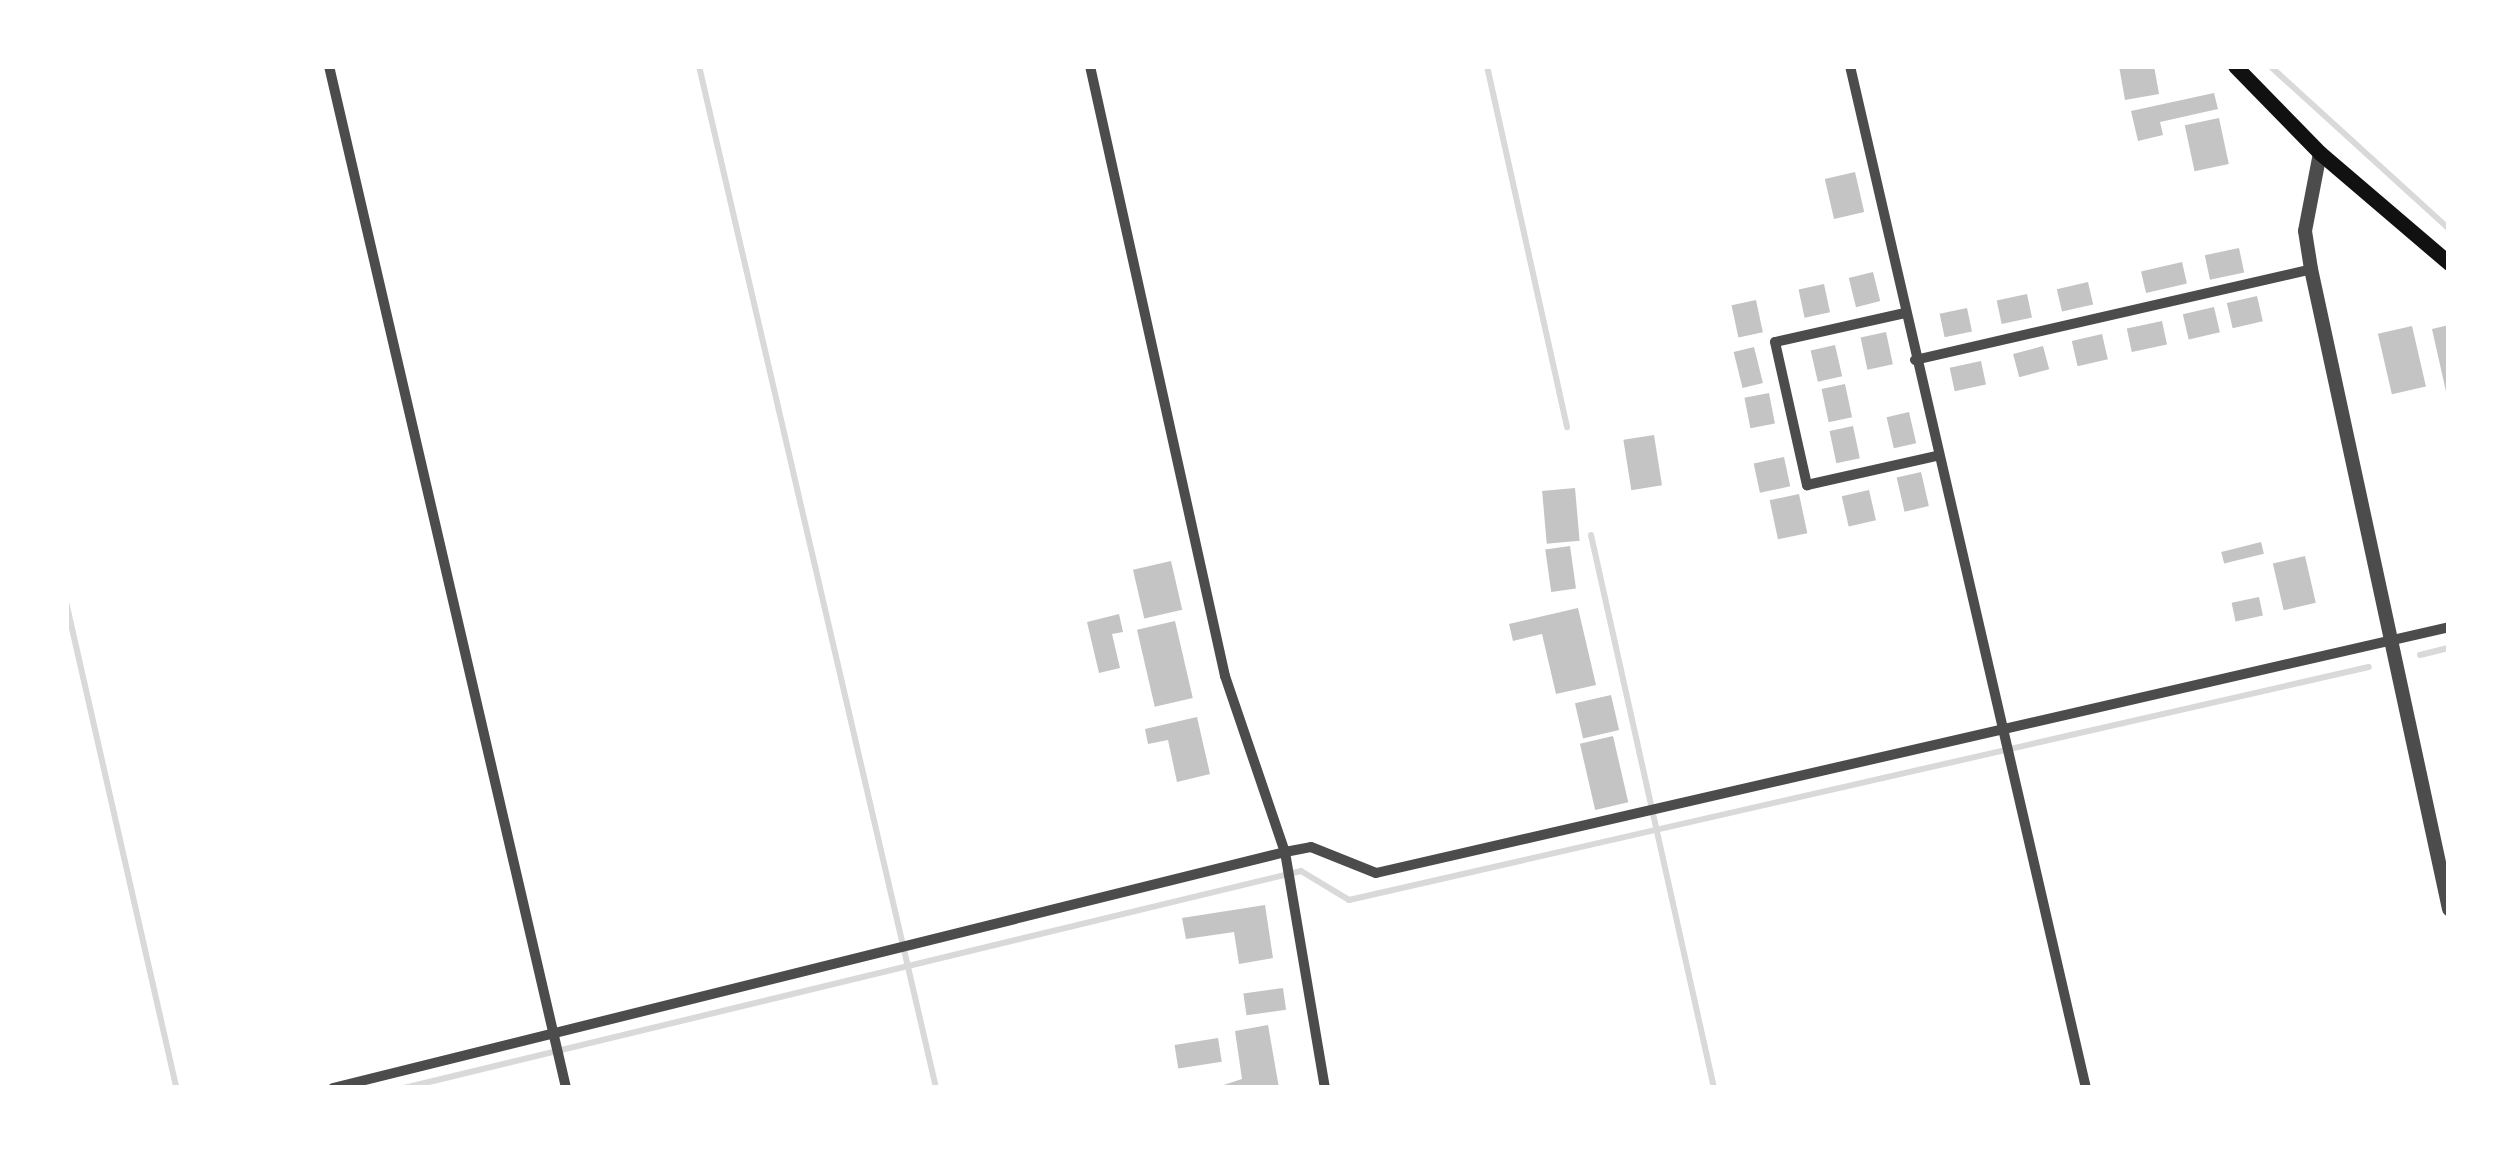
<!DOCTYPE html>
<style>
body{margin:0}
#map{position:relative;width:2515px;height:1154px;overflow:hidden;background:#fff;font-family:Mulish,sans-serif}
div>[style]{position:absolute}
.stream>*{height:6px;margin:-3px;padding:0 3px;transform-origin:3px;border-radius:3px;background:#d9d9d9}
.building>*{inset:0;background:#c4c4c4;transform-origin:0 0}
.minor>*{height:10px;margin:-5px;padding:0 5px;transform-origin:5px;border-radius:5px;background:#4c4c4c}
.tertiary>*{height:14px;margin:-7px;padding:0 7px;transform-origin:7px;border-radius:7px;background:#4c4c4c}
.secondary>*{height:15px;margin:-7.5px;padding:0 7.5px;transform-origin:7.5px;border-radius:7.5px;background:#111}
span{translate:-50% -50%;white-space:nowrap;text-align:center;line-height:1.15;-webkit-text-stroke:10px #fff;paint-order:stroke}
.frame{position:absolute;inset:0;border:69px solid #fff;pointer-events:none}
</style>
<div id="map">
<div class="stream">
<div style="left:699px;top:66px;width:1049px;rotate:76.94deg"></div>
<div style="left:1487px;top:66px;width:370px;rotate:77.5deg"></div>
<div style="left:2270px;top:66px;width:242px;rotate:42.3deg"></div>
<div style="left:1591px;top:535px;width:567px;rotate:77.46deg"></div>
<div style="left:66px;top:602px;width:498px;rotate:77.2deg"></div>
<div style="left:2420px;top:655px;width:30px;rotate:-14deg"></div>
<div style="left:404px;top:1088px;width:923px;rotate:-13.6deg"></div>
<div style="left:1301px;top:871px;width:56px;rotate:31.1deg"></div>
<div style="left:1349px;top:900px;width:1046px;rotate:-12.87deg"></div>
</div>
<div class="building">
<div style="clip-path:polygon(2119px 66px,2154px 66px,2159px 94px,2125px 100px)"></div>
<div style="clip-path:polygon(2214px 93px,2218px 109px,2160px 122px,2163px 135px,2138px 141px,2131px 111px)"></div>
<div style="left:2219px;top:118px;width:47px;height:35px;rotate:78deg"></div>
<div style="left:1855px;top:172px;width:41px;height:31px;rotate:77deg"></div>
<div style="left:2239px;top:248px;width:25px;height:35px;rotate:78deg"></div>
<div style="left:2182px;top:262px;width:22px;height:42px;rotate:77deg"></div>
<div style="left:1873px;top:272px;width:30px;height:25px;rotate:76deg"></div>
<div style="left:2088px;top:282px;width:23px;height:32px;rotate:77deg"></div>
<div style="left:1824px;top:284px;width:29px;height:26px;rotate:78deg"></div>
<div style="left:2027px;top:294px;width:24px;height:31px;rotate:78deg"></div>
<div style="left:2257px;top:296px;width:26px;height:31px;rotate:77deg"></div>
<div style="left:1756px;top:300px;width:33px;height:25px;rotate:78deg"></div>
<div style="left:2214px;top:307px;width:26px;height:32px;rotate:77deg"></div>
<div style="left:1967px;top:308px;width:24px;height:28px;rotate:78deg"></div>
<div style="left:2162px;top:321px;width:24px;height:36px;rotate:78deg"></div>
<div style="clip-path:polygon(2449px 325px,2449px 396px,2447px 396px,2432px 329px)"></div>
<div style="left:2412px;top:326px;width:62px;height:35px;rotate:77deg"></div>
<div style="left:1886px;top:332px;width:33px;height:26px;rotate:78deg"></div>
<div style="left:2102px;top:334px;width:26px;height:31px;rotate:77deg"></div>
<div style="left:1835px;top:345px;width:32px;height:25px;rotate:77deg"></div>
<div style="left:2043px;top:346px;width:24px;height:31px;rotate:75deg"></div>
<div style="left:1754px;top:347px;width:37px;height:21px;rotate:76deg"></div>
<div style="left:1981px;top:361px;width:24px;height:32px;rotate:78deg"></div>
<div style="left:1845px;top:384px;width:34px;height:24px;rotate:78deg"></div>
<div style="left:1769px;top:393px;width:31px;height:25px;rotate:79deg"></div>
<div style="left:1909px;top:412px;width:32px;height:23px;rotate:77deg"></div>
<div style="left:1853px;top:426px;width:33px;height:24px;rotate:78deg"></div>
<div style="left:1654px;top:435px;width:51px;height:31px;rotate:81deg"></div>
<div style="left:1784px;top:457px;width:30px;height:31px;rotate:78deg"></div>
<div style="left:1921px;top:472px;width:35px;height:25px;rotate:77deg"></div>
<div style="left:1575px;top:488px;width:53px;height:33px;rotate:85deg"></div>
<div style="left:1869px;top:490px;width:31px;height:28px;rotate:77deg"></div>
<div style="left:1799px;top:494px;width:40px;height:30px;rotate:78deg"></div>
<div style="left:2261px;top:542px;width:12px;height:41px;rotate:76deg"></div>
<div style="left:1570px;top:546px;width:43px;height:25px;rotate:82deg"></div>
<div style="left:2305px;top:556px;width:48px;height:33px;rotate:77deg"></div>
<div style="left:1171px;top:561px;width:50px;height:39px;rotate:77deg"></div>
<div style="left:2259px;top:597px;width:19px;height:28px;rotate:78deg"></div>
<div style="clip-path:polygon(1578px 608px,1596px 685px,1556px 694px,1542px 634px,1513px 641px,1509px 624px)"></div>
<div style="clip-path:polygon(1119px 614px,1123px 632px,1112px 634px,1120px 668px,1099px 673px,1087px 622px)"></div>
<div style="left:1175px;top:621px;width:79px;height:39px;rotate:77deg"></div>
<div style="left:1611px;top:695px;width:36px;height:37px;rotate:77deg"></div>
<div style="clip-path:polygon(1197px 717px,1210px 774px,1177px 782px,1168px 740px,1148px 744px,1145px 729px)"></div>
<div style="left:1613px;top:736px;width:68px;height:34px;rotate:77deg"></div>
<div style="clip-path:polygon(1265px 905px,1273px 958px,1239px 964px,1234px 932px,1186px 939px,1182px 918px)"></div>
<div style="left:1283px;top:988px;width:22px;height:40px;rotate:82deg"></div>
<div style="clip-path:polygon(1268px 1025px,1279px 1088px,1214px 1088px,1242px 1079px,1235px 1031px)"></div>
<div style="left:1218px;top:1038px;width:24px;height:44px;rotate:81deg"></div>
</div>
<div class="minor">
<div style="left:329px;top:66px;width:1049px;rotate:76.94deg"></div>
<div style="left:1090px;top:66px;width:625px;rotate:77.52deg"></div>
<div style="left:1225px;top:676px;width:186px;rotate:71.2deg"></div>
<div style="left:1285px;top:852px;width:239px;rotate:80.4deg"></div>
<div style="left:1850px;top:66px;width:1049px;rotate:77deg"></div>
<div style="left:1905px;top:313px;width:133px;rotate:167.4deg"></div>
<div style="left:1775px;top:342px;width:147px;rotate:77.4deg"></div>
<div style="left:1807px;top:485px;width:133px;rotate:-12.6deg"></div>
<div style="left:1915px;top:360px;width:406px;rotate:-12.9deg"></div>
<div style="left:333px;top:1088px;width:981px;rotate:-13.92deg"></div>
<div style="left:1285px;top:852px;width:26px;rotate:-11deg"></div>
<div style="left:1311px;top:847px;width:70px;rotate:21.8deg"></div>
<div style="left:1376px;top:873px;width:1101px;rotate:-12.91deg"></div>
</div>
<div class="tertiary">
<div style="left:2320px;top:153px;width:79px;rotate:100.9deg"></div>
<div style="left:2305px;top:231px;width:38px;rotate:81deg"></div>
<div style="left:2311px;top:269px;width:655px;rotate:77.83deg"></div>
</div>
<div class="secondary">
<div style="left:2235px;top:66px;width:122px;rotate:45.7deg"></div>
<div style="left:2320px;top:153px;width:170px;rotate:40.5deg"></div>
</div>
<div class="frame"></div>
</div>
